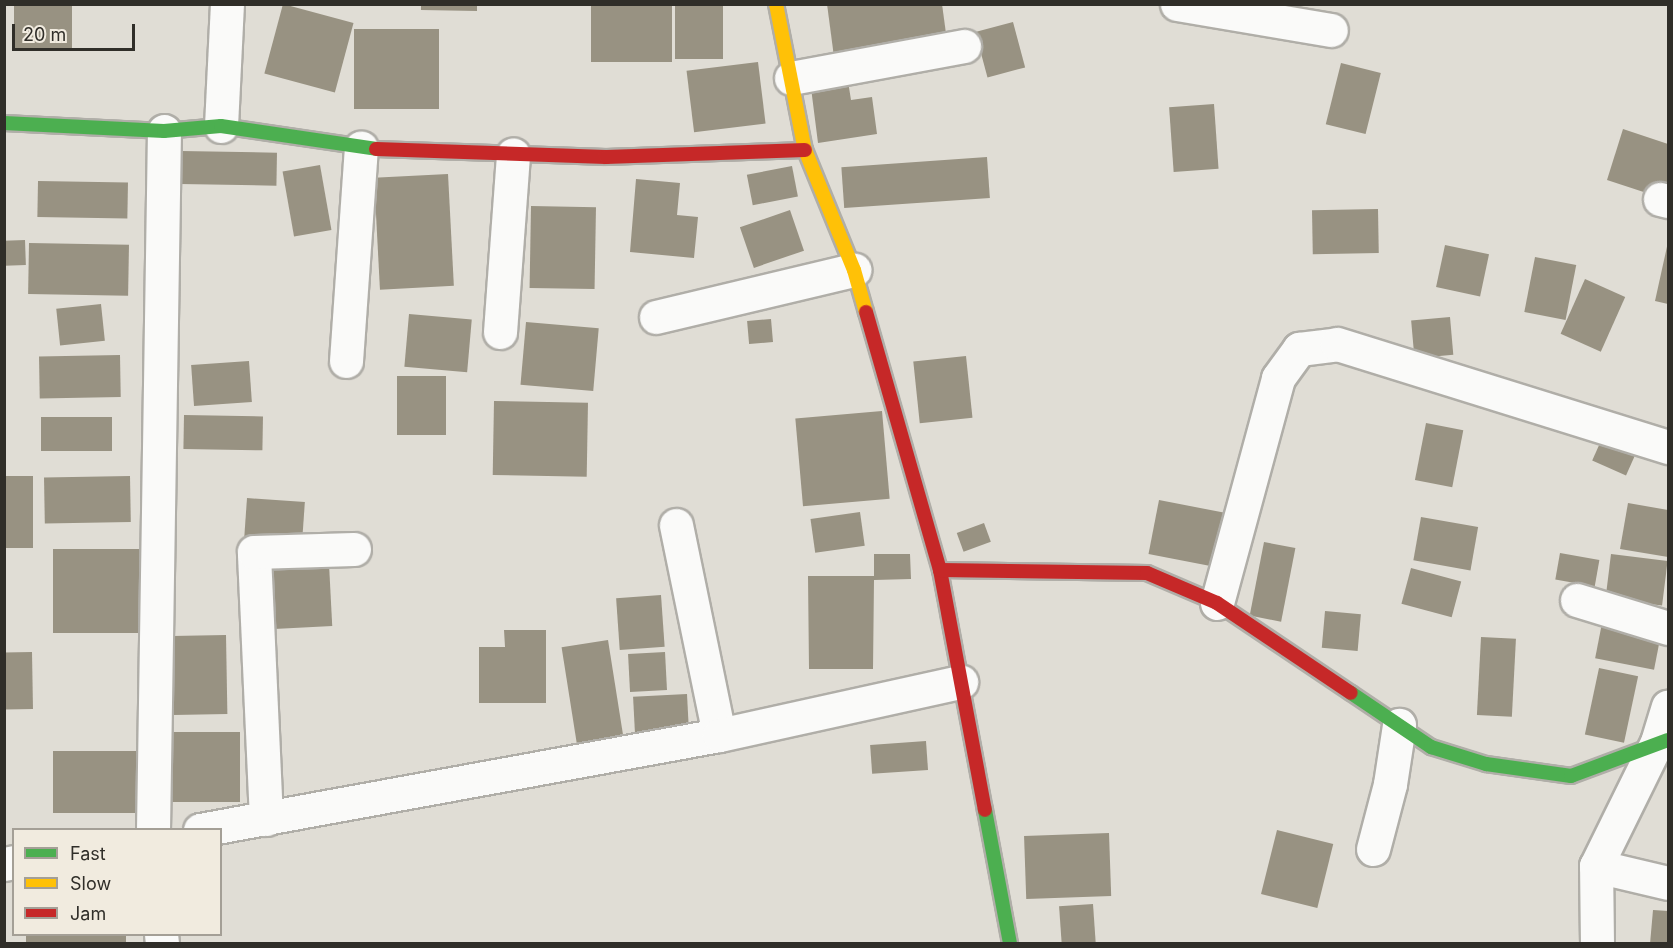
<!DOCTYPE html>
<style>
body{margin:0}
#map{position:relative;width:1673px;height:948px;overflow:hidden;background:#e0ddd5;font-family:Inter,sans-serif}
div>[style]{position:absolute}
.building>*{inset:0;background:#989282;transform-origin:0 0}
.roads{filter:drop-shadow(2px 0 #b0aea8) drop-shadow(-2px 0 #b0aea8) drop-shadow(0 2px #b0aea8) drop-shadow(0 -2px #b0aea8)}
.street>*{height:33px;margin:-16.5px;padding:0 16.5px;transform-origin:16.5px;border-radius:16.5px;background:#fafaf9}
.fast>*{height:14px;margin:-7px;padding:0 7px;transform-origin:7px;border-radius:7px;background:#4caf50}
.slow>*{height:14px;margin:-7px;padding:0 7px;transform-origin:7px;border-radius:7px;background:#ffc107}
.jam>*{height:14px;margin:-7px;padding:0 7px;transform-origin:7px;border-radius:7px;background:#c62828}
span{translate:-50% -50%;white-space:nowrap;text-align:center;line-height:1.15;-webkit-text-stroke:6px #f1ebdf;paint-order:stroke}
.frame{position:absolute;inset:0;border:6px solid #302e29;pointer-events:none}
.legend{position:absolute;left:12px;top:828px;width:210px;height:108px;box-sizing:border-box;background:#f1ebdf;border:2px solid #a49f96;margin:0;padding:8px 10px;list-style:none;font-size:18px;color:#302e29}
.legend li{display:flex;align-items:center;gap:12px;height:30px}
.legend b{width:30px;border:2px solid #a49f96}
.scale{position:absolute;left:12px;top:24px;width:123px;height:27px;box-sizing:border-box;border:3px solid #302e29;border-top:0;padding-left:8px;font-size:18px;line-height:21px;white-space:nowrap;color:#302e29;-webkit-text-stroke:4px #f1ebdf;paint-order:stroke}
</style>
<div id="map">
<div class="building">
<div style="left:14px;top:4px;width:58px;height:47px"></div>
<div style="left:283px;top:4px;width:73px;height:72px;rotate:15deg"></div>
<div style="clip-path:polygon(421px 4px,477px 4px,477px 11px,421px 10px)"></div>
<div style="left:591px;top:4px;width:81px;height:58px"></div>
<div style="left:675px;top:4px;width:48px;height:55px"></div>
<div style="clip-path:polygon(827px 4px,942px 4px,947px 41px,834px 57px)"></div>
<div style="left:1013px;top:22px;width:47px;height:39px;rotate:75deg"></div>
<div style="left:354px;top:29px;width:85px;height:80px"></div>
<div style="left:758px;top:62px;width:62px;height:72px;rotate:83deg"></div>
<div style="left:1341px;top:63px;width:41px;height:63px;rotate:14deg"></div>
<div style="clip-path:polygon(847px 75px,851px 100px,872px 97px,877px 134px,818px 143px,810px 80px)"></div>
<div style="left:1214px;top:104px;width:65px;height:45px;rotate:86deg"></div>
<div style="clip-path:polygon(1623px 129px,1668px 144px,1668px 188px,1665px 199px,1607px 180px)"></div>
<div style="left:181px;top:151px;width:96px;height:33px;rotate:1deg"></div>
<div style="left:987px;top:157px;width:41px;height:146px;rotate:86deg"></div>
<div style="left:320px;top:165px;width:66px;height:38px;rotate:80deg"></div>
<div style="left:792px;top:166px;width:31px;height:46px;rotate:79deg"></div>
<div style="left:448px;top:174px;width:112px;height:74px;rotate:87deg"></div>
<div style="clip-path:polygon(636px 179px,680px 183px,677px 215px,698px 217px,694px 258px,630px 252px)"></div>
<div style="left:38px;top:181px;width:90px;height:36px;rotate:1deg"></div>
<div style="left:531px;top:206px;width:65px;height:82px;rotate:1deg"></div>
<div style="left:1378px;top:209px;width:44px;height:66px;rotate:89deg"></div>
<div style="left:790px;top:210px;width:43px;height:53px;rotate:71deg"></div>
<div style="left:25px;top:240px;width:25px;height:21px;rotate:88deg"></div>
<div style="clip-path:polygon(1668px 242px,1668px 304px,1655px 301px)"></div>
<div style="left:29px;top:243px;width:100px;height:51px;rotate:1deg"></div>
<div style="left:1445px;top:245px;width:45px;height:43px;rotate:12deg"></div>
<div style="left:1535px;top:257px;width:42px;height:56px;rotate:11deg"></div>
<div style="left:1585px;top:279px;width:44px;height:60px;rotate:24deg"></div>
<div style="left:101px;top:304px;width:37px;height:45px;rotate:84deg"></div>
<div style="left:409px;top:314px;width:63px;height:53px;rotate:5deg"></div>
<div style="left:1450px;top:317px;width:38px;height:39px;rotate:85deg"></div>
<div style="left:771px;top:319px;width:23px;height:24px;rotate:85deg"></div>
<div style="left:526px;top:322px;width:73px;height:63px;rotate:5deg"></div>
<div style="left:120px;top:355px;width:42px;height:81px;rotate:89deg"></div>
<div style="left:966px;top:356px;width:62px;height:53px;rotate:84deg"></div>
<div style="left:249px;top:361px;width:41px;height:58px;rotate:86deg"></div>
<div style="left:397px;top:376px;width:49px;height:59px"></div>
<div style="left:494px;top:401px;width:94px;height:74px;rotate:1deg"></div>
<div style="left:882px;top:411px;width:88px;height:87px;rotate:85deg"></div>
<div style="left:184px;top:415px;width:79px;height:34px;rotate:1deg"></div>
<div style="left:41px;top:417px;width:71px;height:34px"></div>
<div style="left:1426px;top:423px;width:38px;height:58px;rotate:11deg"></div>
<div style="left:1604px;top:434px;width:37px;height:29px;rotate:24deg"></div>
<div style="left:4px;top:476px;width:29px;height:72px"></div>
<div style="left:130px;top:476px;width:46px;height:86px;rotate:89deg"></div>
<div style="left:247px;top:498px;width:58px;height:40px;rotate:4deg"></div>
<div style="left:1159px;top:500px;width:71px;height:55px;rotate:11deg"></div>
<div style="clip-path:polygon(1628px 503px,1668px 510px,1668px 557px,1620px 549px)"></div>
<div style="left:860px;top:512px;width:34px;height:50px;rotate:82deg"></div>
<div style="left:1421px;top:517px;width:58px;height:44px;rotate:10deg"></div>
<div style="left:984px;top:523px;width:20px;height:29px;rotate:70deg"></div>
<div style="left:1264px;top:542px;width:32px;height:75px;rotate:11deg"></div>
<div style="left:141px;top:549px;width:84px;height:88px;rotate:90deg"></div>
<div style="left:1560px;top:553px;width:40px;height:27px;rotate:10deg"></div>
<div style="clip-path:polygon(874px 554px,910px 554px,911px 579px,874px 580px,873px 669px,809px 669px,808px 576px,874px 576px)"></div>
<div style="left:1611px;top:554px;width:57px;height:45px;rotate:7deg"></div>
<div style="left:329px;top:564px;width:62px;height:68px;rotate:87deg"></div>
<div style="left:1411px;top:568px;width:52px;height:37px;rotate:15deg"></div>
<div style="left:661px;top:595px;width:52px;height:45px;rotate:86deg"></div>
<div style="left:1325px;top:611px;width:36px;height:37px;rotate:5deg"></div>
<div style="left:1602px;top:623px;width:60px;height:36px;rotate:11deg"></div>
<div style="clip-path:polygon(504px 630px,546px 630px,546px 703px,479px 703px,479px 647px,505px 647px)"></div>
<div style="left:226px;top:635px;width:79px;height:54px;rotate:89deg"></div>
<div style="left:1481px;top:637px;width:35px;height:78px;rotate:3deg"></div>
<div style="left:608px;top:640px;width:99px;height:47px;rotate:81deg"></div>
<div style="left:32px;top:652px;width:57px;height:28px;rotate:89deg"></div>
<div style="left:665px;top:652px;width:38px;height:37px;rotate:87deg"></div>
<div style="left:1599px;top:668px;width:40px;height:68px;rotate:12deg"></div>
<div style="left:687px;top:694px;width:36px;height:54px;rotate:87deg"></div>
<div style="left:165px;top:732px;width:75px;height:70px"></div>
<div style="left:926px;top:741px;width:29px;height:56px;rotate:86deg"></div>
<div style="left:53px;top:751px;width:93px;height:62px"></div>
<div style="left:1277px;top:830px;width:58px;height:66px;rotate:14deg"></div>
<div style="left:1109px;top:833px;width:63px;height:85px;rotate:88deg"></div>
<div style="left:1093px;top:904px;width:40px;height:34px;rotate:86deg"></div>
<div style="clip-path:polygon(1653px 910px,1668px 911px,1668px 944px,1650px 944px)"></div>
<div style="left:26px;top:934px;width:100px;height:10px"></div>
</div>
<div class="roads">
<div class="street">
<div style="left:1177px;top:4px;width:156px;rotate:9.6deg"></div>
<div style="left:791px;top:78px;width:176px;rotate:-10.5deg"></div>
<div style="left:221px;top:126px;width:122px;rotate:-87.2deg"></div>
<div style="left:1660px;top:199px;width:8px;rotate:14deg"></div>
<div style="left:656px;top:317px;width:204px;rotate:-13.4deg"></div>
<div style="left:500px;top:332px;width:178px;rotate:-85.8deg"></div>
<div style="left:346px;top:361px;width:214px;rotate:-86deg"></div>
<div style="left:676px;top:525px;width:214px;rotate:78.4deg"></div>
<div style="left:1577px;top:600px;width:95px;rotate:17.1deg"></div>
<div style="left:1217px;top:603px;width:233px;rotate:-74.8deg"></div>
<div style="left:1278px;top:378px;width:36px;rotate:-54deg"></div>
<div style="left:1299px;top:349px;width:38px;rotate:-7deg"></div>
<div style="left:1337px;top:344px;width:347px;rotate:17.3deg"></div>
<div style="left:266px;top:819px;width:267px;rotate:-92.6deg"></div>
<div style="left:254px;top:552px;width:100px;rotate:-1.7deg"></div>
<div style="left:153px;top:830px;width:699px;rotate:-89.1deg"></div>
<div style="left:200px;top:830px;width:528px;rotate:-10.37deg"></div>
<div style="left:719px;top:735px;width:248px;rotate:-12.4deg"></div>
<div style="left:1373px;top:849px;width:67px;rotate:-75.3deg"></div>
<div style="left:1390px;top:784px;width:60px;rotate:-81.3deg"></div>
<div style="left:4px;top:864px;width:10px;rotate:-11deg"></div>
<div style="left:1596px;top:866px;width:74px;rotate:13.3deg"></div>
<div style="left:161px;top:934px;width:10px;rotate:84deg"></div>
<div style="left:1597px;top:944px;width:78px;rotate:-90.7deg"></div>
<div style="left:1596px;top:866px;width:138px;rotate:-63.8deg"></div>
<div style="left:1657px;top:742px;width:37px;rotate:-73deg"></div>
</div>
<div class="fast">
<div style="left:4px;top:123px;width:160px;rotate:2.9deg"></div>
<div style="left:164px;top:131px;width:57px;rotate:-5deg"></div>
<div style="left:221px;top:126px;width:157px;rotate:8.4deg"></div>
<div style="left:1351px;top:693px;width:97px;rotate:34deg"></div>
<div style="left:1431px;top:747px;width:58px;rotate:17.2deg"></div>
<div style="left:1486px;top:764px;width:86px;rotate:8deg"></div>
<div style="left:1571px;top:776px;width:103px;rotate:-20.4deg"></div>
<div style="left:985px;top:810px;width:136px;rotate:79.4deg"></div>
</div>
<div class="slow">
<div style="left:776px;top:4px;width:149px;rotate:78.8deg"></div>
<div style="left:805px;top:150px;width:130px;rotate:67.8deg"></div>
<div style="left:854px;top:270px;width:44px;rotate:74.1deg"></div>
</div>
<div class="jam">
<div style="left:376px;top:149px;width:230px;rotate:2deg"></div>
<div style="left:606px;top:157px;width:199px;rotate:-2deg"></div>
<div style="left:866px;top:312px;width:268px;rotate:74deg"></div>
<div style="left:940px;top:570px;width:244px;rotate:79.4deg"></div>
<div style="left:940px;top:570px;width:207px;rotate:0.8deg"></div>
<div style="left:1147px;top:573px;width:76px;rotate:23.2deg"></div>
<div style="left:1217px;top:603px;width:161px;rotate:33.9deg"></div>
</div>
</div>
<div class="frame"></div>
<ul class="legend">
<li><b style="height:8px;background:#4caf50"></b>Fast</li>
<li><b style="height:8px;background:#ffc107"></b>Slow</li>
<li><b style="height:8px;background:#c62828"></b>Jam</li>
</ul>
<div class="scale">20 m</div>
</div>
